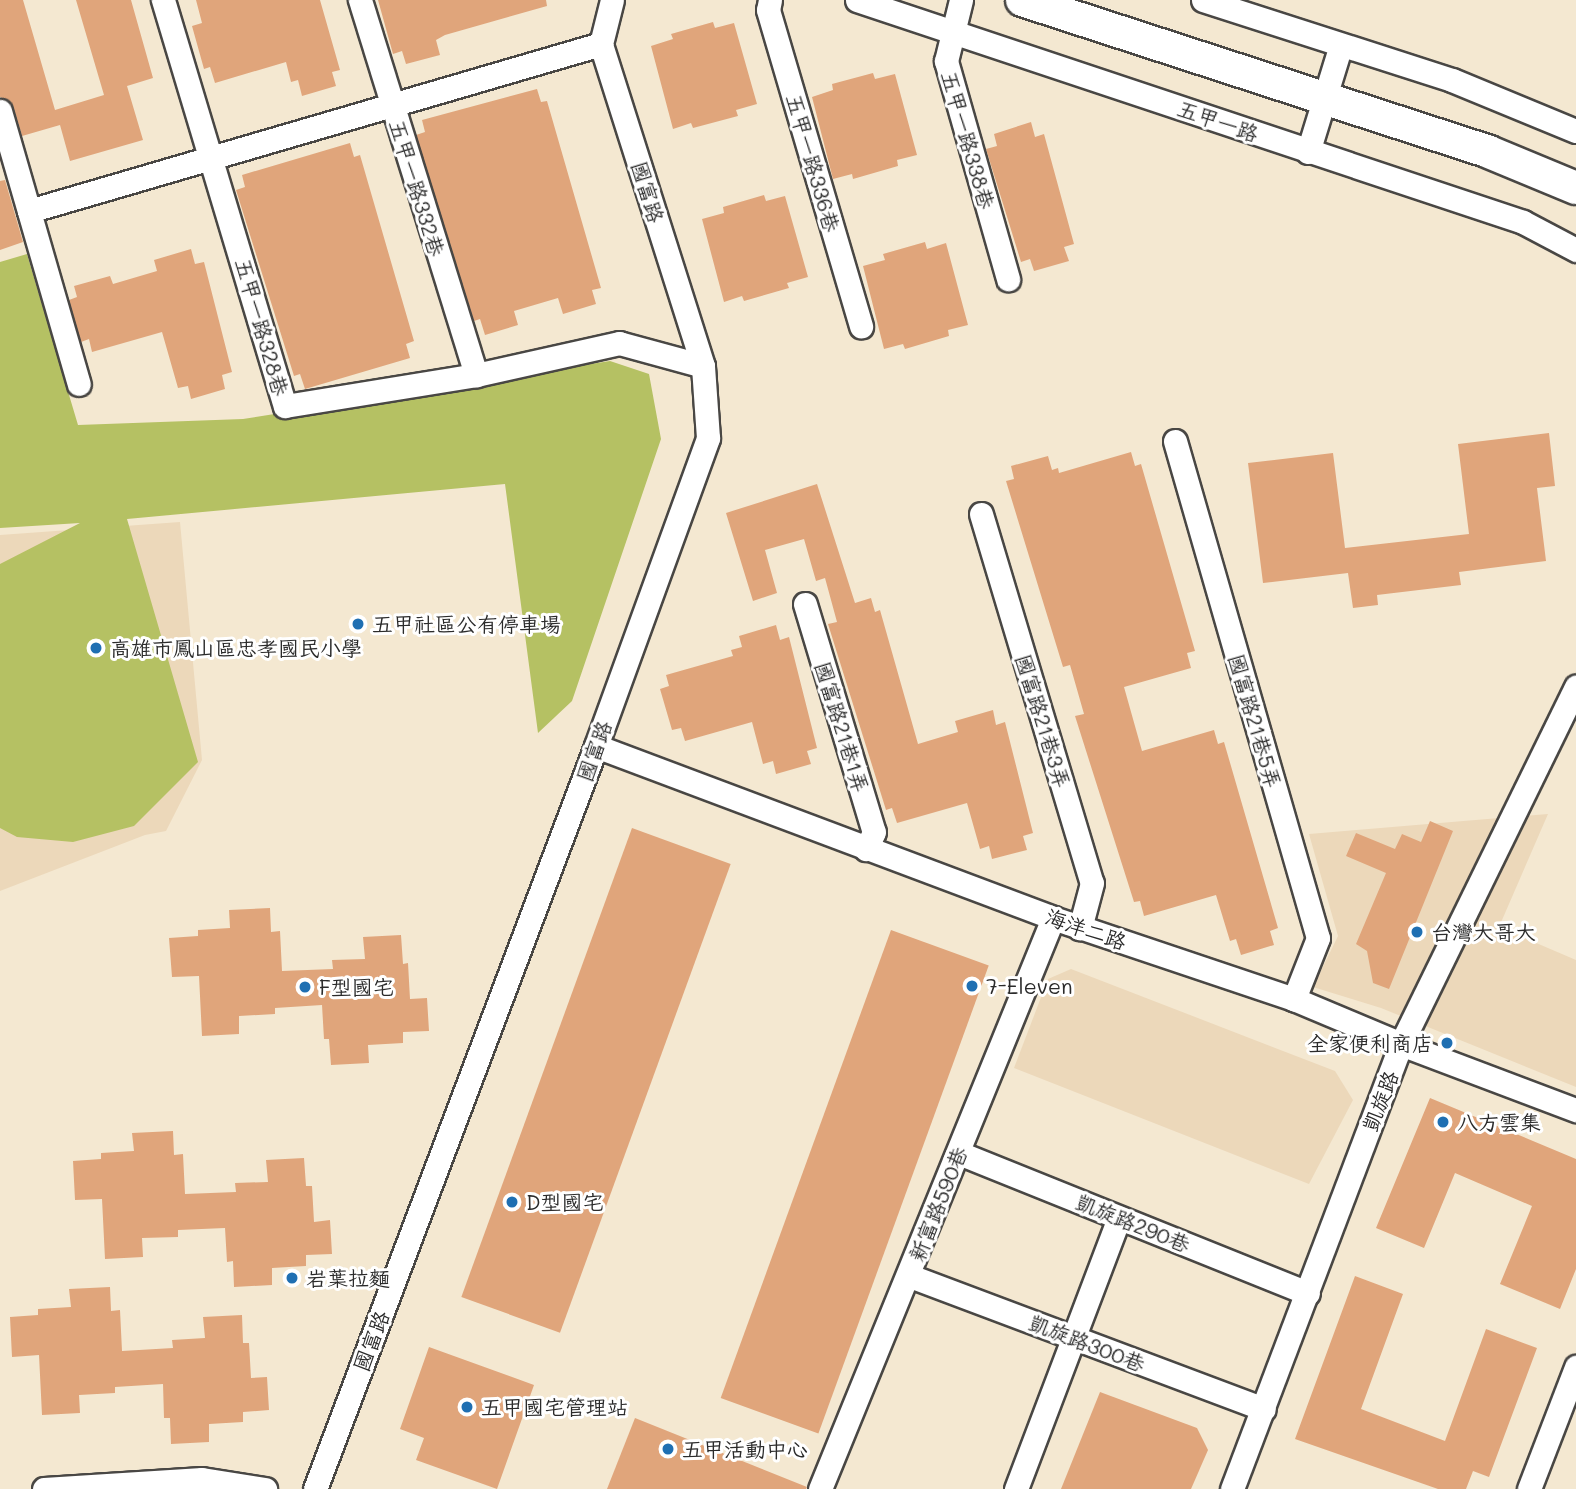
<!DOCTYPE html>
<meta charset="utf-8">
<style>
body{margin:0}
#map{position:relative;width:1576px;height:1489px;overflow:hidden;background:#f4e8d1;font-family:Mali,"LXGW WenKai TC",sans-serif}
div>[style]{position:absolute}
.built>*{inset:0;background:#ecd8ba}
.green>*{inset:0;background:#b5c163}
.building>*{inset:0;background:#e0a57b;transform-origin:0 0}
.roads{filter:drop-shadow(2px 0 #494744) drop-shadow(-2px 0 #494744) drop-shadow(0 2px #494744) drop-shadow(0 -2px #494744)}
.street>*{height:23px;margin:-11.5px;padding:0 11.5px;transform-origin:11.5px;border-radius:11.5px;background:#fff}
.secondary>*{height:32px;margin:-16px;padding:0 16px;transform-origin:16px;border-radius:16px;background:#fff}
.dots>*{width:19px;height:19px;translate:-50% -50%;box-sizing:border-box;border:4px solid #fff;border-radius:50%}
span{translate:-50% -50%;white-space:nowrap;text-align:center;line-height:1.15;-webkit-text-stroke:6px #fff;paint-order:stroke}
.street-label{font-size:21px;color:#2b2b2b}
.poi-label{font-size:21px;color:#2b2b2b}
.left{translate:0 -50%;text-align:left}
.right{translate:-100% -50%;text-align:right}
</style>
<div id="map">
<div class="built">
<div style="clip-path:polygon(180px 522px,202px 760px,166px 831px,145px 835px,0 891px,0 535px)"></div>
<div style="clip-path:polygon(1548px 814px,1499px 927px,1576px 960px,1576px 1087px,1381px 1008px,1313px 987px,1338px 936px,1309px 834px)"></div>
<div style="clip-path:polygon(1071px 969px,1335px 1071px,1353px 1100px,1309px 1184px,1014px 1068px,1048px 979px)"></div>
</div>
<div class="green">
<div style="clip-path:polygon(27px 254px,78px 425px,243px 419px,610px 361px,649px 374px,661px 439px,572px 701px,538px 733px,505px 484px,127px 519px,198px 762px,134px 826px,73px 842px,17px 837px,0 828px,0 564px,80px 523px,0 528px,0 262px)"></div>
</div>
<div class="building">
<div style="clip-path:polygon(0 0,23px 0,55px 110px,104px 95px,76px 0,131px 0,153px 78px,127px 86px,143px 140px,70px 161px,60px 125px,22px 136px,13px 106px,9px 101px,0 97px)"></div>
<div style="clip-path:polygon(196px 0,320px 0,340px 70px,332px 72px,336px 86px,302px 96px,298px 80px,291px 82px,286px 62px,215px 83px,210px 67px,204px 69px,192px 26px,202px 23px)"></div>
<div style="clip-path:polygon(378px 0,546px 0,547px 6px,445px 35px,436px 40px,440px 55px,406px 64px,402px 51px,393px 54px)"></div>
<div style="clip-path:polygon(713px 22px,715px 28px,734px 23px,757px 104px,736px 110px,738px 116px,693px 128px,691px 123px,673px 129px,651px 46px,673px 39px,671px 34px)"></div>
<div style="clip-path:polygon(873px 73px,875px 79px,895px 74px,917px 155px,897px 160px,898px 166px,853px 179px,852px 174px,833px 179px,812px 97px,833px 90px,832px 84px)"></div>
<div style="clip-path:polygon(537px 89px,541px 102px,547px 101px,601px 288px,592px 290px,596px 304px,563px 314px,558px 298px,514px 311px,518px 325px,485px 335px,480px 319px,474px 321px,416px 135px,425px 132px,422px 120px)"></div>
<div style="clip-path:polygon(1031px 122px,1035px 137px,1044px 134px,1074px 244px,1064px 247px,1069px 261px,1034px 271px,1030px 259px,1021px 262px,986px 149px,997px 146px,994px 134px)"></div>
<div style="clip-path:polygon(350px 143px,354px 157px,360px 155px,414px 341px,406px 344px,410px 358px,305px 389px,300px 374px,294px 376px,236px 190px,245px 187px,242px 175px)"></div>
<div style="clip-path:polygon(5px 180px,23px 242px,0 250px,0 181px)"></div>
<div style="clip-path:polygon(764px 195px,766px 201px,785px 196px,808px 277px,787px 283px,789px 288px,744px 301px,742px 296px,724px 302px,702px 219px,724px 213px,723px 207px)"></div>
<div style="clip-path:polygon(925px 242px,927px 249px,946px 243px,968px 325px,948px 330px,949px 336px,905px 349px,903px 344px,884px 349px,863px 266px,885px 260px,883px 254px)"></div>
<div style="clip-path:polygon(191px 249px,195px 264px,204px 262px,232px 372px,222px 375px,225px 389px,191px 399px,188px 386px,178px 388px,162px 332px,92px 352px,89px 339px,81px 342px,69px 300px,77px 297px,74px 286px,110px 276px,113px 284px,157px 271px,154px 260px)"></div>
<div style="clip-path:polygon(1549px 433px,1555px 486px,1537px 488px,1546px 561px,1459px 572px,1461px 585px,1377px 595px,1378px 605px,1353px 608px,1348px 573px,1263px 583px,1248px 463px,1333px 453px,1345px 548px,1469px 534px,1458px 444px)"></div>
<div style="clip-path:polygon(1131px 452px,1135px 466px,1141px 464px,1195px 651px,1187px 653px,1191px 668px,1124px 687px,1142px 751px,1214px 730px,1218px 744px,1224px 742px,1278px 928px,1270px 931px,1274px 945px,1241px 955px,1236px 939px,1230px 941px,1216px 895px,1144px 916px,1140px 901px,1134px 902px,1075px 716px,1084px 714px,1070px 665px,1063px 667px,1006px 481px,1014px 479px,1011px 466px,1048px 456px,1052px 470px,1058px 468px,1059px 473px)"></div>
<div style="clip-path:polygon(817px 484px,855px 603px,871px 598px,875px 612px,880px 610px,918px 744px,958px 732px,955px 721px,993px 710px,996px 725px,1005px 722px,1033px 833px,1023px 836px,1027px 850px,992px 859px,989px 846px,980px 849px,967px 803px,897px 823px,892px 808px,886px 810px,828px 624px,837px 622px,825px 578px,816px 581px,804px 539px,765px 550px,777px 593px,753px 601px,726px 513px)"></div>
<div style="clip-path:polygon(776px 625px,780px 640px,789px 637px,817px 748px,807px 751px,811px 764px,776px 774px,773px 761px,763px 764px,752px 722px,685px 741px,681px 728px,672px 730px,660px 689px,669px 686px,666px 675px,733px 656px,731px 650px,742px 647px,739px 636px)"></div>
<div style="clip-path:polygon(1430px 821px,1453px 831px,1389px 989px,1373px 983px,1367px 951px,1356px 944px,1386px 873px,1346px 856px,1356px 833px,1395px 849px,1402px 834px,1421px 842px)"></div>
<div style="left:632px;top:828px;width:105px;height:499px;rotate:20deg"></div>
<div style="clip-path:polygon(270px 908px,271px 932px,280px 931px,282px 971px,333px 969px,332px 960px,365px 959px,363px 937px,401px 935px,403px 964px,408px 963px,410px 999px,427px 998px,429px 1031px,403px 1032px,403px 1043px,368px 1045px,369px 1063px,331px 1065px,329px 1039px,324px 1039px,322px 1005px,275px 1008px,275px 1014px,239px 1016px,239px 1034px,202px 1036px,199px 976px,172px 977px,169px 938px,198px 936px,198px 930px,230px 928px,229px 910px)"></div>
<div style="left:891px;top:930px;width:104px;height:498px;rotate:20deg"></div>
<div style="clip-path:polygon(1430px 1098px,1576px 1159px,1576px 1269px,1560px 1309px,1500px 1284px,1532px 1206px,1455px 1173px,1424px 1248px,1376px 1228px)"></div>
<div style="clip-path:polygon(173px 1131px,174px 1155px,183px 1154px,185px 1194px,236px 1192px,235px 1183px,268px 1182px,266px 1160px,304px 1158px,306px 1186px,312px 1186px,314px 1222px,330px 1220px,332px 1254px,306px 1255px,306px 1266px,272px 1268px,272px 1285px,234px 1287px,233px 1261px,227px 1262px,225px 1228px,178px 1230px,178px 1237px,142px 1238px,143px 1257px,105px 1259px,102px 1199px,75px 1200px,73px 1161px,101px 1159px,101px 1153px,134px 1151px,132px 1133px)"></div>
<div style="clip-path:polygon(1355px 1276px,1403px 1294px,1361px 1409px,1445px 1441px,1486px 1329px,1537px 1348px,1489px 1477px,1473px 1471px,1466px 1489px,1438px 1489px,1295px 1439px)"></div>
<div style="clip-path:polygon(110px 1287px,111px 1311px,120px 1310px,122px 1351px,173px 1348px,172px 1340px,205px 1338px,203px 1317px,242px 1315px,243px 1343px,249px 1343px,251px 1378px,267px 1377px,269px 1410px,243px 1412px,243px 1422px,209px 1424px,209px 1442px,171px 1444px,170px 1418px,164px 1418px,163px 1384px,115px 1387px,115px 1393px,79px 1395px,80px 1413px,42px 1415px,39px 1355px,12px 1357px,10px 1317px,38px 1315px,38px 1309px,71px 1307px,69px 1289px)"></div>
<div style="clip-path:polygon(429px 1347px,534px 1385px,497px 1489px,416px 1460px,424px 1438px,400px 1429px)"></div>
<div style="clip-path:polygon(1100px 1392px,1197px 1428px,1208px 1450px,1191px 1489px,1061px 1489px)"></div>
<div style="clip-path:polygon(635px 1418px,807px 1487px,806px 1489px,607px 1489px)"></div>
</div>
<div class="roads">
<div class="street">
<div style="left:163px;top:0;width:424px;rotate:73.3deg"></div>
<div style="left:285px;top:406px;width:193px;rotate:-9.2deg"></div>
<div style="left:476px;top:375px;width:147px;rotate:-12.6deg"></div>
<div style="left:619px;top:343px;width:87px;rotate:15.3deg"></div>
<div style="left:360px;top:0;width:393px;rotate:72.8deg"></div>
<div style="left:770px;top:0;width:10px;rotate:101deg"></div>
<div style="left:768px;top:10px;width:330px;rotate:73.6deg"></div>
<div style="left:857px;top:0;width:702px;rotate:18.43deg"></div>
<div style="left:1523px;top:222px;width:60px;rotate:27.8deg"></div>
<div style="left:961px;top:0;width:63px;rotate:103.8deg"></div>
<div style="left:946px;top:61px;width:227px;rotate:74.1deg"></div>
<div style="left:1203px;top:0;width:262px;rotate:17.8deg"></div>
<div style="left:1452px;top:80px;width:134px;rotate:22.4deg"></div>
<div style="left:0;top:111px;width:284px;rotate:73.9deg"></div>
<div style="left:1308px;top:152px;width:112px;rotate:-72.9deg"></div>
<div style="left:29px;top:211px;width:596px;rotate:-16.28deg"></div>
<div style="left:1175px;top:441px;width:517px;rotate:73.95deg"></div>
<div style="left:1318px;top:938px;width:66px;rotate:111.5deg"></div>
<div style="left:981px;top:514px;width:385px;rotate:73.3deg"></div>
<div style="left:1092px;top:883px;width:47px;rotate:104.9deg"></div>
<div style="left:805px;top:604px;width:238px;rotate:73.2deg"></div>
<div style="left:874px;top:832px;width:19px;rotate:115deg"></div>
<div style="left:596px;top:746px;width:488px;rotate:20.6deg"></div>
<div style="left:1053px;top:918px;width:254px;rotate:18.6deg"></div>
<div style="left:1294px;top:999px;width:116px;rotate:22.8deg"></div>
<div style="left:1401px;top:1044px;width:187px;rotate:20.7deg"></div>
<div style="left:959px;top:1153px;width:376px;rotate:21.9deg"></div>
<div style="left:910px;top:1276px;width:378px;rotate:20.6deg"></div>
<div style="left:44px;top:1489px;width:158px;rotate:-3.6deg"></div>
<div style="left:202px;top:1479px;width:64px;rotate:9deg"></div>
<div style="left:315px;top:1489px;width:794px;rotate:-69.28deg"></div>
<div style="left:596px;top:746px;width:328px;rotate:-70deg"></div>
<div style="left:708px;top:438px;width:72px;rotate:-94deg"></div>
<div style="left:703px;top:366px;width:338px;rotate:-107.6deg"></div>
<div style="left:601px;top:44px;width:45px;rotate:-76deg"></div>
<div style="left:820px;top:1489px;width:617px;rotate:-67.8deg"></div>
<div style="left:1016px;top:1489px;width:290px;rotate:-69.2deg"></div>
<div style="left:1232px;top:1489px;width:476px;rotate:-69.2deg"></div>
<div style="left:1401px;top:1044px;width:398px;rotate:-63.9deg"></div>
<div style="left:1529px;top:1489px;width:131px;rotate:-68.9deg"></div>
</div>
<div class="secondary">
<div style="left:1022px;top:0;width:491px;rotate:18deg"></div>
<div style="left:1489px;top:152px;width:94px;rotate:22.5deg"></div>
</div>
</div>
<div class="dots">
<div style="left:358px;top:624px;background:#1f6fb2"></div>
<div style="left:96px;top:648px;background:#1f6fb2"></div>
<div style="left:1417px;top:932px;background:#1f6fb2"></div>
<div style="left:972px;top:986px;background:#1f6fb2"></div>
<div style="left:305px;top:987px;background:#1f6fb2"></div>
<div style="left:1447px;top:1043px;background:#1f6fb2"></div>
<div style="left:1443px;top:1122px;background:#1f6fb2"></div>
<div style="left:512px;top:1202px;background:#1f6fb2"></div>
<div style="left:292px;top:1278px;background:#1f6fb2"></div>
<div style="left:467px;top:1407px;background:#1f6fb2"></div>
<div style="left:668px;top:1449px;background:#1f6fb2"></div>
</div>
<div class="street-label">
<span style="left:1218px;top:121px;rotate:19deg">五甲一路</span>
<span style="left:968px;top:140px;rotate:74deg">五甲一路338巷</span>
<span style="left:813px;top:163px;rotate:74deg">五甲一路336巷</span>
<span style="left:417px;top:188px;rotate:73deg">五甲一路332巷</span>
<span style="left:648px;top:192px;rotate:73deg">國富路</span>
<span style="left:262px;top:327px;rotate:74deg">五甲一路328巷</span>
<span style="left:1043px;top:721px;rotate:73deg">國富路21巷3弄</span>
<span style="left:1255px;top:721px;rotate:74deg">國富路21巷5弄</span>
<span style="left:842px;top:727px;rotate:73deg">國富路21巷1弄</span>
<span style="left:594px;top:751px;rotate:-70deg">國富路</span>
<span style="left:1086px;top:929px;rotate:19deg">海洋二路</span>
<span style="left:1380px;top:1101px;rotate:-69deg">凱旋路</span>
<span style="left:938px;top:1204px;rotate:-68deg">新富路590巷</span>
<span style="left:1133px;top:1223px;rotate:22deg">凱旋路290巷</span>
<span style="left:371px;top:1341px;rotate:-69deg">國富路</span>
<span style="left:1087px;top:1343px;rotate:21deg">凱旋路300巷</span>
</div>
<div class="poi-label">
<span class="left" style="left:372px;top:624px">五甲社區公有停車場</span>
<span class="left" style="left:110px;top:648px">高雄市鳳山區忠孝國民小學</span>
<span class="left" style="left:1431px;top:932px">台灣大哥大</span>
<span class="left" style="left:986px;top:986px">7-Eleven</span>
<span class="left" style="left:319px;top:987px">F型國宅</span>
<span class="right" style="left:1433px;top:1043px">全家便利商店</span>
<span class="left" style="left:1457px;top:1122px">八方雲集</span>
<span class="left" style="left:526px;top:1202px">D型國宅</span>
<span class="left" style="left:306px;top:1278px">岩葉拉麵</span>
<span class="left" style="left:481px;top:1407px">五甲國宅管理站</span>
<span class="left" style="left:682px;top:1449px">五甲活動中心</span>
</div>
</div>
